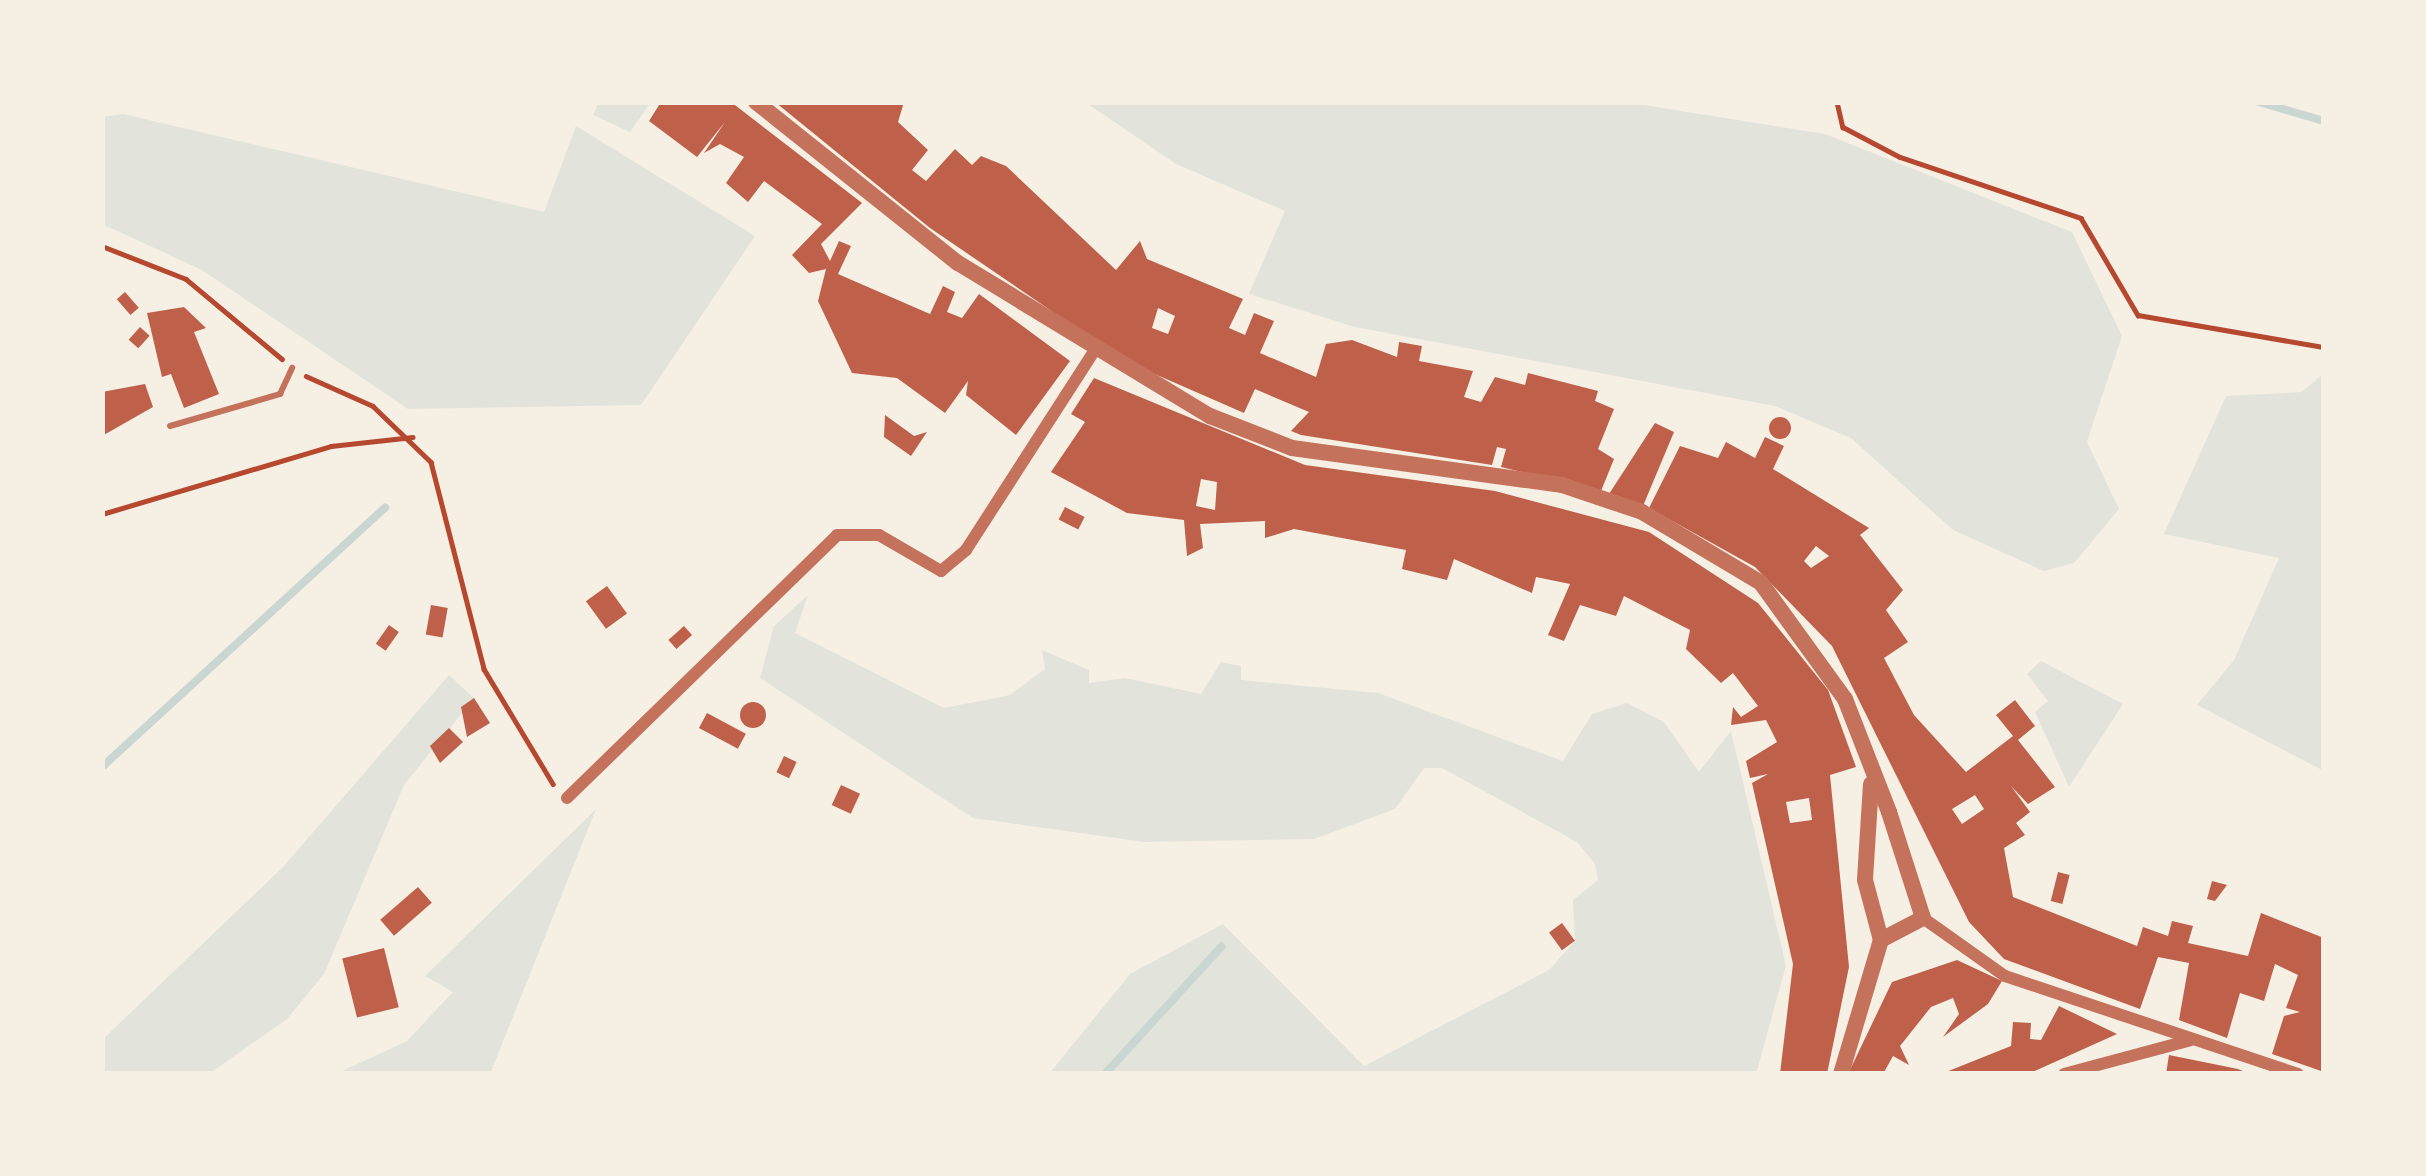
<!DOCTYPE html>
<style>
body{margin:0}
#map{position:relative;width:2426px;height:1176px;overflow:hidden;background:#f6efe4;font-family:Karla,sans-serif}
div>[style]{position:absolute}
.green>*{inset:0;background:#e2e4dc}
.stream>*{height:8px;margin:-4px;padding:0 4px;transform-origin:4px;border-radius:4px;background:#c9d6d2}
.building>*{inset:0;background:#bf614a;transform-origin:0 0}
.round{border-radius:50%}
.path>*{height:4.5px;margin:-2.25px;padding:0 2.25px;transform-origin:2.25px;border-radius:2.25px;background:#b5482f}
.service>*{height:6px;margin:-3px;padding:0 3px;transform-origin:3px;border-radius:3px;background:#c5725c}
.minor>*{height:12px;margin:-6px;padding:0 6px;transform-origin:6px;border-radius:6px;background:#c5725c}
.tertiary>*{height:16px;margin:-8px;padding:0 8px;transform-origin:8px;border-radius:8px;background:#c5725c}
span{translate:-50% -50%;white-space:nowrap;text-align:center;line-height:1.15;-webkit-text-stroke:9px #f6efe4;paint-order:stroke}
.frame{position:absolute;inset:0;border:105px solid #f6efe4;pointer-events:none}
</style>
<div id="map">
<div class="green">
<div style="clip-path:polygon(599px 102px,651px 102px,630px 132px,593px 115px)"></div>
<div style="clip-path:polygon(1085px 102px,1625px 102px,1825px 134px,2072px 232px,2122px 336px,2087px 442px,2119px 509px,2074px 563px,2044px 571px,1953px 530px,1851px 438px,1775px 406px,1355px 327px,1249px 294px,1285px 211px,1176px 164px)"></div>
<div style="clip-path:polygon(123px 114px,544px 212px,576px 126px,755px 236px,641px 405px,408px 409px,202px 270px,102px 224px,102px 117px)"></div>
<div style="clip-path:polygon(2324px 373px,2324px 771px,2197px 705px,2234px 660px,2279px 558px,2164px 534px,2226px 396px,2302px 392px)"></div>
<div style="clip-path:polygon(808px 595px,795px 633px,944px 708px,1010px 695px,1045px 669px,1042px 650px,1089px 670px,1089px 683px,1125px 678px,1201px 694px,1221px 662px,1241px 666px,1241px 680px,1378px 693px,1563px 761px,1592px 714px,1627px 703px,1664px 722px,1699px 772px,1731px 731px,1786px 966px,1756px 1074px,1049px 1074px,1130px 974px,1223px 924px,1364px 1066px,1549px 970px,1575px 941px,1573px 900px,1598px 880px,1595px 864px,1577px 842px,1442px 768px,1424px 768px,1395px 809px,1314px 839px,1144px 842px,973px 818px,760px 678px,774px 626px)"></div>
<div style="clip-path:polygon(2041px 661px,2123px 704px,2069px 787px,2035px 712px,2048px 701px,2027px 674px)"></div>
<div style="clip-path:polygon(449px 675px,474px 698px,404px 785px,324px 974px,287px 1019px,209px 1074px,102px 1074px,102px 1040px,283px 867px)"></div>
<div style="clip-path:polygon(596px 809px,490px 1074px,336px 1074px,407px 1041px,453px 992px,425px 976px)"></div>
</div>
<div class="stream">
<div style="left:2259px;top:102px;width:68px;rotate:16.3deg"></div>
<div style="left:102px;top:767px;width:384px;rotate:-42.5deg"></div>
<div style="left:1105px;top:1074px;width:173px;rotate:-47.6deg"></div>
</div>
<div class="building">
<div style="clip-path:polygon(661px 102px,731px 102px,862px 203px,821px 244px,830px 261px,839px 241px,851px 246px,838px 274px,930px 314px,943px 286px,955px 292px,947px 312px,962px 318px,979px 294px,1070px 361px,1016px 435px,966px 395px,968px 381px,945px 413px,897px 378px,852px 373px,818px 301px,826px 269px,809px 273px,792px 255px,822px 224px,764px 181px,748px 202px,726px 183px,744px 157px,720px 144px,704px 153px,725px 122px,697px 157px,649px 121px)"></div>
<div style="clip-path:polygon(evenodd,775px 102px,904px 102px,898px 122px,928px 150px,912px 170px,926px 181px,955px 149px,972px 165px,981px 156px,1006px 166px,1116px 270px,1140px 241px,1147px 259px,1243px 299px,1229px 328px,1245px 335px,1254px 313px,1274px 321px,1260px 353px,1316px 377px,1326px 344px,1352px 340px,1397px 357px,1399px 342px,1422px 346px,1419px 361px,1473px 371px,1464px 397px,1481px 402px,1495px 377px,1525px 385px,1528px 373px,1598px 391px,1595px 401px,1614px 409px,1598px 449px,1614px 459px,1601px 491px,1501px 467px,1506px 449px,1497px 447px,1492px 465px,1301px 435px,1291px 431px,1309px 412px,1255px 389px,1244px 413px,1125px 361px,930px 228px,775px 102px,1158px 308px,1175px 316px,1168px 334px,1152px 328px,1158px 308px)"></div>
<div style="left:125px;top:292px;width:21px;height:11px;rotate:49deg"></div>
<div style="clip-path:polygon(184px 307px,206px 328px,194px 332px,219px 394px,184px 408px,171px 374px,162px 377px,147px 313px)"></div>
<div style="left:140px;top:327px;width:13px;height:17px;rotate:42deg"></div>
<div style="clip-path:polygon(evenodd,1094px 378px,1305px 465px,1495px 491px,1649px 532px,1758px 603px,1828px 690px,1856px 767px,1830px 775px,1849px 967px,1827px 1074px,1780px 1074px,1793px 964px,1752px 783px,1768px 774px,1750px 778px,1746px 761px,1777px 742px,1766px 720px,1731px 725px,1733px 707px,1741px 717px,1758px 706px,1733px 673px,1721px 683px,1686px 649px,1690px 630px,1624px 596px,1616px 616px,1580px 605px,1564px 641px,1548px 635px,1570px 584px,1536px 577px,1532px 593px,1454px 559px,1447px 580px,1402px 569px,1406px 550px,1294px 529px,1265px 538px,1265px 521px,1200px 524px,1203px 548px,1187px 556px,1184px 520px,1127px 513px,1051px 472px,1085px 422px,1071px 414px,1094px 378px,1201px 479px,1217px 482px,1215px 510px,1196px 506px,1201px 479px,1094px 378px,1809px 798px,1812px 820px,1790px 823px,1786px 802px,1809px 798px)"></div>
<div style="clip-path:polygon(145px 384px,153px 407px,102px 436px,102px 392px)"></div>
<div style="clip-path:polygon(885px 415px,914px 436px,927px 432px,911px 456px,884px 437px)"></div>
<div class="round" style="left:1769px;top:417px;width:22px;height:22px"></div>
<div style="clip-path:polygon(1655px 423px,1674px 432px,1643px 506px,1609px 494px)"></div>
<div style="clip-path:polygon(evenodd,1765px 437px,1784px 446px,1773px 469px,1869px 528px,1860px 535px,1903px 590px,1886px 610px,1908px 642px,1884px 658px,1914px 715px,1966px 772px,2013px 736px,1996px 715px,2015px 700px,2035px 726px,2018px 740px,2055px 787px,2028px 804px,2011px 786px,2030px 812px,2016px 823px,2025px 835px,2004px 848px,2013px 897px,2137px 946px,2143px 927px,2168px 936px,2172px 921px,2193px 926px,2188px 943px,2248px 956px,2261px 913px,2324px 938px,2324px 1072px,2272px 1054px,2284px 1016px,2300px 1012px,2286px 1008px,2298px 975px,2275px 964px,2264px 1001px,2240px 993px,2227px 1038px,2179px 1020px,2189px 963px,2158px 957px,2140px 1009px,2004px 959px,1969px 922px,1832px 646px,1755px 567px,1649px 508px,1680px 446px,1718px 458px,1726px 442px,1755px 458px,1765px 437px,1816px 546px,1829px 556px,1811px 568px,1804px 561px,1816px 546px,1765px 437px,1975px 795px,1984px 809px,1962px 824px,1952px 809px,1975px 795px)"></div>
<div style="left:1065px;top:507px;width:22px;height:14px;rotate:27deg"></div>
<div style="left:607px;top:586px;width:34px;height:26px;rotate:54deg"></div>
<div style="left:431px;top:605px;width:17px;height:30px;rotate:10deg"></div>
<div style="left:389px;top:625px;width:12px;height:23px;rotate:35deg"></div>
<div style="left:684px;top:626px;width:12px;height:21px;rotate:48deg"></div>
<div style="clip-path:polygon(474px 698px,490px 723px,467px 737px,461px 707px)"></div>
<div class="round" style="left:740px;top:702px;width:26px;height:26px"></div>
<div style="left:707px;top:713px;width:44px;height:17px;rotate:28deg"></div>
<div style="clip-path:polygon(449px 728px,463px 742px,440px 763px,430px 746px)"></div>
<div style="left:784px;top:756px;width:14px;height:18px;rotate:25deg"></div>
<div style="left:841px;top:785px;width:21px;height:22px;rotate:25deg"></div>
<div style="left:2058px;top:872px;width:12px;height:30px;rotate:14deg"></div>
<div style="clip-path:polygon(2212px 881px,2227px 885px,2215px 901px,2207px 899px)"></div>
<div style="left:418px;top:887px;width:21px;height:50px;rotate:49deg"></div>
<div style="left:1562px;top:923px;width:22px;height:16px;rotate:54deg"></div>
<div style="left:384px;top:948px;width:61px;height:43px;rotate:76deg"></div>
<div style="clip-path:polygon(1957px 960px,2002px 981px,1988px 1004px,1943px 1037px,1959px 1014px,1953px 998px,1931px 1007px,1900px 1046px,1909px 1065px,1893px 1056px,1883px 1074px,1848px 1074px,1892px 982px)"></div>
<div style="clip-path:polygon(2059px 1006px,2117px 1034px,2028px 1074px,1941px 1074px,2011px 1046px,2013px 1022px,2031px 1023px,2030px 1039px,2041px 1040px)"></div>
<div style="clip-path:polygon(2169px 1055px,2238px 1069px,2250px 1074px,2166px 1074px)"></div>
</div>
<div class="path">
<div style="left:1837px;top:102px;width:26px;rotate:77deg"></div>
<div style="left:1843px;top:127px;width:64px;rotate:27.8deg"></div>
<div style="left:1900px;top:157px;width:191px;rotate:18.6deg"></div>
<div style="left:2081px;top:218px;width:113px;rotate:59.6deg"></div>
<div style="left:2138px;top:315px;width:189px;rotate:9.8deg"></div>
<div style="left:102px;top:246px;width:90px;rotate:21.4deg"></div>
<div style="left:186px;top:279px;width:125px;rotate:39.8deg"></div>
<div style="left:306px;top:376px;width:73px;rotate:24.1deg"></div>
<div style="left:373px;top:406px;width:81px;rotate:44deg"></div>
<div style="left:431px;top:462px;width:214px;rotate:75.6deg"></div>
<div style="left:484px;top:669px;width:134px;rotate:59deg"></div>
<div style="left:102px;top:514px;width:239px;rotate:-16.5deg"></div>
<div style="left:331px;top:446px;width:82px;rotate:-6.3deg"></div>
</div>
<div class="service">
<div style="left:170px;top:426px;width:115px;rotate:-16.2deg"></div>
<div style="left:280px;top:394px;width:29px;rotate:-65deg"></div>
</div>
<div class="minor">
<div style="left:567px;top:798px;width:377px;rotate:-44.2deg"></div>
<div style="left:837px;top:535px;width:42px"></div>
<div style="left:879px;top:535px;width:72px;rotate:30.1deg"></div>
<div style="left:941px;top:571px;width:33px;rotate:-40deg"></div>
<div style="left:966px;top:550px;width:234px;rotate:-57.2deg"></div>
<div style="left:1923px;top:918px;width:100px;rotate:35.3deg"></div>
<div style="left:2005px;top:976px;width:309px;rotate:18.5deg"></div>
<div style="left:2064px;top:1074px;width:131px;rotate:-15deg"></div>
</div>
<div class="tertiary">
<div style="left:756px;top:102px;width:258px;rotate:38.6deg"></div>
<div style="left:958px;top:263px;width:295px;rotate:31.3deg"></div>
<div style="left:1210px;top:416px;width:88px;rotate:21.3deg"></div>
<div style="left:1292px;top:448px;width:273px;rotate:7.8deg"></div>
<div style="left:1562px;top:485px;width:84px;rotate:18.6deg"></div>
<div style="left:1642px;top:512px;width:139px;rotate:30.8deg"></div>
<div style="left:1761px;top:583px;width:143px;rotate:54.1deg"></div>
<div style="left:1845px;top:699px;width:121px;rotate:68.7deg"></div>
<div style="left:1889px;top:812px;width:111px;rotate:72.2deg"></div>
<div style="left:1923px;top:918px;width:47px;rotate:152.4deg"></div>
<div style="left:1871px;top:784px;width:96px;rotate:93.6deg"></div>
<div style="left:1865px;top:880px;width:62px;rotate:75.1deg"></div>
<div style="left:1841px;top:1074px;width:140px;rotate:-73.4deg"></div>
</div>
<div class="frame"></div>
</div>
